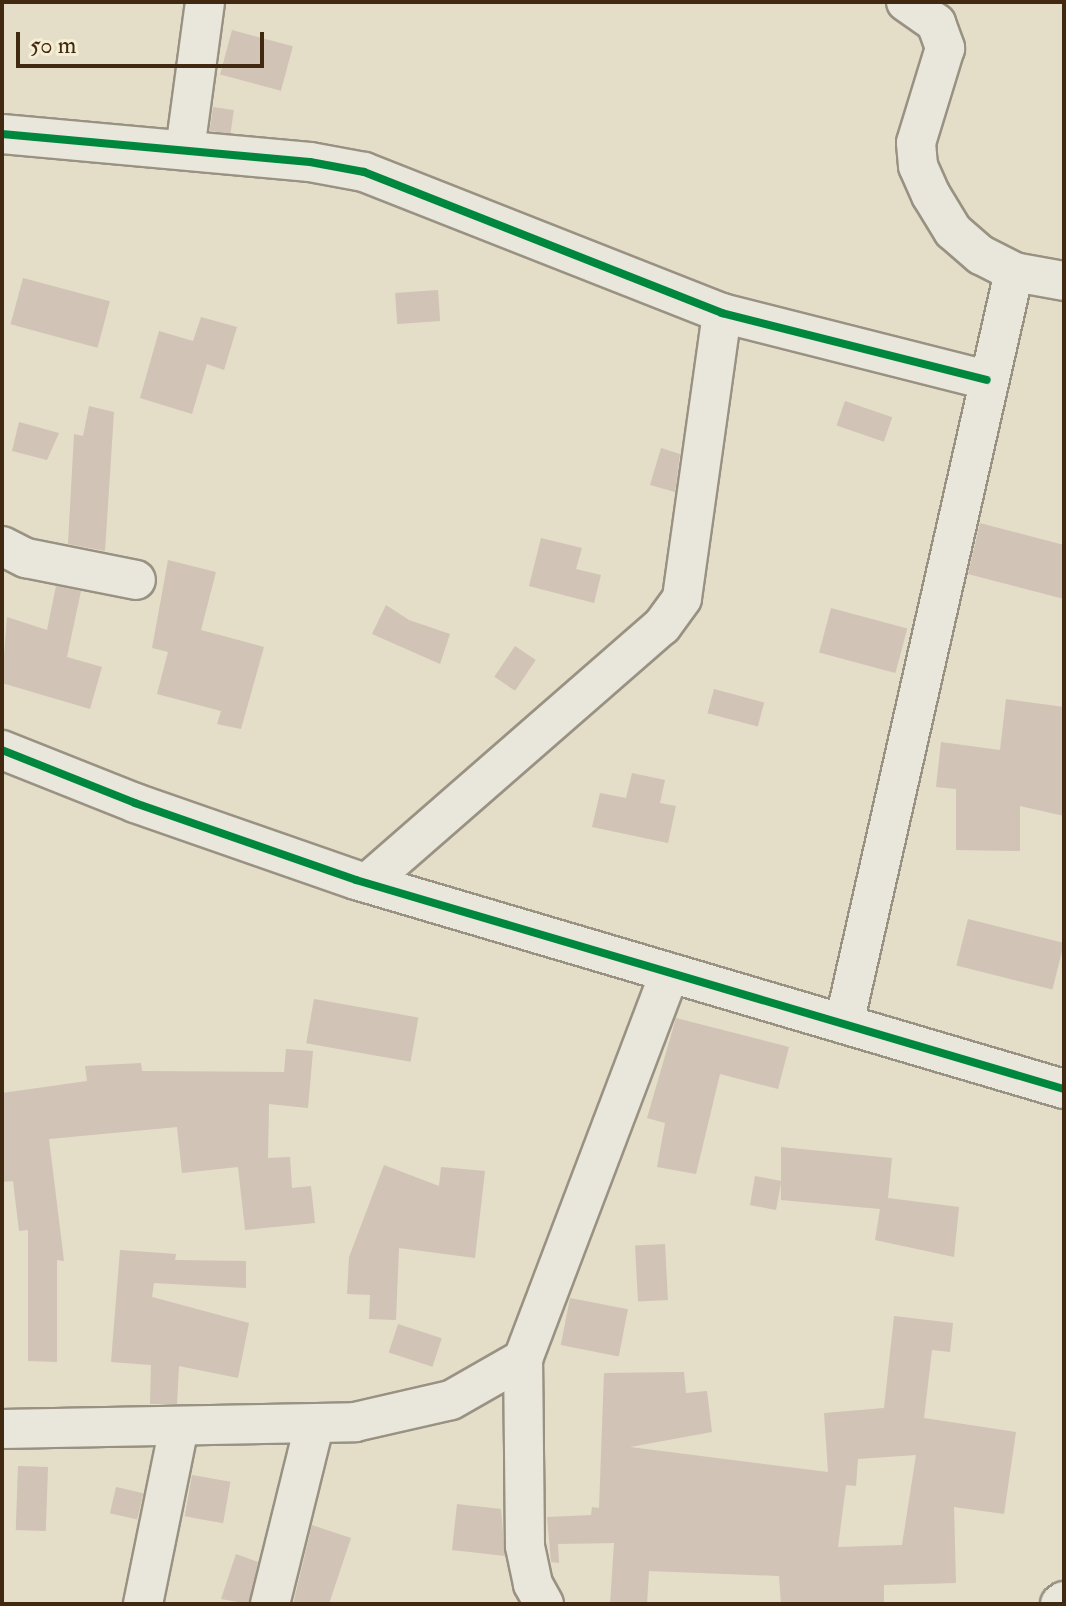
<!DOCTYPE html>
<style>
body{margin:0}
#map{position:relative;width:1066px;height:1606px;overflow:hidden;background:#e4ddc8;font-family:"IM FELL Double Pica",serif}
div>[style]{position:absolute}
.building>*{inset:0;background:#d1c3b5;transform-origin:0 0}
.roads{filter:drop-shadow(2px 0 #999283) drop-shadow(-2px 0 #999283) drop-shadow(0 2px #999283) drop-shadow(0 -2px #999283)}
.street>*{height:38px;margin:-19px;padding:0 19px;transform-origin:19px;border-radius:19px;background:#e9e6dc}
.cycleway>*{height:8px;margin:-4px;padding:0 4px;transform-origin:4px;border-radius:4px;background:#00873e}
span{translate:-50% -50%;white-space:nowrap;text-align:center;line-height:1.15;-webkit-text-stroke:6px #f5edd4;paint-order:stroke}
.frame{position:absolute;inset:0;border:4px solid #412810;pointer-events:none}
.scale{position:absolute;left:16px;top:32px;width:248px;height:36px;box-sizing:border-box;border:4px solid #412810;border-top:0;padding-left:10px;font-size:24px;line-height:28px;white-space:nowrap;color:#412810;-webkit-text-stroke:6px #f5edd4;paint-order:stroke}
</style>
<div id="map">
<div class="building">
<div style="left:232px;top:30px;width:63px;height:46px;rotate:15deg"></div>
<div style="left:213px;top:107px;width:21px;height:24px;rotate:8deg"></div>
<div style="left:23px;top:278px;width:90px;height:48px;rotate:15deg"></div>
<div style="left:438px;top:290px;width:31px;height:43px;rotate:86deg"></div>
<div style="clip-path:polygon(201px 317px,237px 327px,224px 370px,207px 364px,192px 414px,140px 398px,159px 331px,193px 341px)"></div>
<div style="left:845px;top:401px;width:50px;height:26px;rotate:19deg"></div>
<div style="clip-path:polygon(89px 406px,114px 412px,105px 551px,68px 544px,74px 434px,83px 436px)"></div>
<div style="clip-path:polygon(19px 422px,59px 433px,47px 460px,12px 451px)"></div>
<div style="clip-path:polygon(661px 448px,680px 454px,675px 492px,650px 485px)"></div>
<div style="clip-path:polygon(980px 523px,1064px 545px,1064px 599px,968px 574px)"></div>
<div style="clip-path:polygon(541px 538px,582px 548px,576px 569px,601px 575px,594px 603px,529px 586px)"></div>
<div style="clip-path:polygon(168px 560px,216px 572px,201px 630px,264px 647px,241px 729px,217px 724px,221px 711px,157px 694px,168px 652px,152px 648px)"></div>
<div style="clip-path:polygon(56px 586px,81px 591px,67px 657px,102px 667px,90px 709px,2px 683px,7px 617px,47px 630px)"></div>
<div style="clip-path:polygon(386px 605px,409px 620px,450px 634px,440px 664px,372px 634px)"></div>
<div style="left:831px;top:608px;width:79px;height:46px;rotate:15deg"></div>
<div style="left:515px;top:646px;width:25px;height:37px;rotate:34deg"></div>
<div style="left:714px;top:689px;width:52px;height:25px;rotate:15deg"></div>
<div style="clip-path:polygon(1006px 699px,1064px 707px,1064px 816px,1020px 806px,1020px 851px,956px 850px,956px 789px,936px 787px,941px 742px,1000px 750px)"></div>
<div style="clip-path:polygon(632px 773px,665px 780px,660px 803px,676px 806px,668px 843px,592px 827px,600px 793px,626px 798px)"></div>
<div style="left:968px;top:919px;width:99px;height:48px;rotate:14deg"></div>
<div style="left:314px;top:999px;width:106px;height:45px;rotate:10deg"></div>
<div style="clip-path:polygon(676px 1018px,789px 1047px,778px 1089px,720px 1074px,696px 1174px,657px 1167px,665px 1123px,647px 1118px)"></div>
<div style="clip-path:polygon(286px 1049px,313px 1051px,308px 1108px,269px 1104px,268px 1158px,290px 1157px,292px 1188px,311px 1186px,315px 1223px,245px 1230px,238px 1167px,182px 1173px,177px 1127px,49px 1139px,64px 1261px,57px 1260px,57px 1362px,28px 1361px,28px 1230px,19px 1231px,13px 1181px,2px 1182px,2px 1093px,87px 1081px,85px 1066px,141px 1063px,142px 1071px,284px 1072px)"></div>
<div style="clip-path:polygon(781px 1147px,892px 1158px,888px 1198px,959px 1207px,954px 1257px,875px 1240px,880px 1209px,781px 1200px,781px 1183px,776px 1210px,750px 1205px,755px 1176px,781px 1181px)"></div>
<div style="clip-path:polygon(384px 1165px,439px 1186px,441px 1167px,485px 1171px,475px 1258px,399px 1248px,396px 1320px,369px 1319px,370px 1295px,347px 1294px,349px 1257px)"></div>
<div style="left:665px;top:1244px;width:56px;height:30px;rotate:87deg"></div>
<div style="clip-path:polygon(120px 1250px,176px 1254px,175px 1260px,246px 1261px,246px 1288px,154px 1283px,152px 1297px,249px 1323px,238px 1378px,179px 1366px,177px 1404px,150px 1404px,151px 1365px,111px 1362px)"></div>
<div style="left:570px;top:1298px;width:59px;height:48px;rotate:11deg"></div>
<div style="clip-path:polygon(evenodd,894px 1316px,953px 1323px,950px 1352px,932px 1350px,924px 1418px,1016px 1432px,1004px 1514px,954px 1507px,956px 1583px,884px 1585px,884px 1604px,781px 1604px,779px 1576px,649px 1571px,647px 1604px,610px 1604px,614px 1543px,558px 1544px,559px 1563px,551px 1562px,547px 1517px,591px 1515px,592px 1507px,599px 1508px,604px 1373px,684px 1372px,686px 1393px,707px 1391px,712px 1432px,630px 1447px,828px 1472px,824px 1413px,884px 1408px,894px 1316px,916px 1455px,902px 1545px,838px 1547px,846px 1485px,856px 1486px,858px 1459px,916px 1455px)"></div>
<div style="left:398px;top:1324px;width:46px;height:30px;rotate:18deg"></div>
<div style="left:18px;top:1466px;width:30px;height:64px;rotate:2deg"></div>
<div style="left:192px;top:1475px;width:39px;height:42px;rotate:10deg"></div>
<div style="left:116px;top:1487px;width:28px;height:27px;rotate:13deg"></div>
<div style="clip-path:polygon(457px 1504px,501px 1509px,505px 1556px,452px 1550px)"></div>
<div style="clip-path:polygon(312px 1525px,351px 1538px,329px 1604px,293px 1604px)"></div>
<div style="clip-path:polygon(236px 1554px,258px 1562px,249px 1604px,221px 1599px)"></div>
</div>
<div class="roads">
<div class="street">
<div style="left:906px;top:2px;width:37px;rotate:35deg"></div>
<div style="left:936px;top:23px;width:27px;rotate:70deg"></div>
<div style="left:945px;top:48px;width:99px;rotate:107deg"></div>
<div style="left:916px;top:143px;width:23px;rotate:85deg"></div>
<div style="left:918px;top:166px;width:32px;rotate:66deg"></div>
<div style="left:931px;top:195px;width:42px;rotate:58.6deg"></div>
<div style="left:953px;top:231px;width:37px;rotate:41deg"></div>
<div style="left:981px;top:255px;width:37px;rotate:27deg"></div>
<div style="left:1014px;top:272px;width:51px;rotate:10.2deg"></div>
<div style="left:2px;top:134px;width:309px;rotate:5.2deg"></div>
<div style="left:310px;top:162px;width:55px;rotate:10.5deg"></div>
<div style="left:364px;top:172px;width:385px;rotate:21.5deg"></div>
<div style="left:722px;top:313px;width:273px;rotate:14.2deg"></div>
<div style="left:185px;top:150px;width:149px;rotate:-82.3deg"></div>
<div style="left:2px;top:546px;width:27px;rotate:27deg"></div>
<div style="left:26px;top:558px;width:112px;rotate:11.3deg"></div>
<div style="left:2px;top:750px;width:143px;rotate:21.7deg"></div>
<div style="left:135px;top:803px;width:234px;rotate:19.2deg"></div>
<div style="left:356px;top:880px;width:738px;rotate:16.45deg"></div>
<div style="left:367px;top:883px;width:391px;rotate:-41.1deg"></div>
<div style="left:662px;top:626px;width:34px;rotate:-54deg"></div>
<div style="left:682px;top:598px;width:288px;rotate:-82deg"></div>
<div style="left:844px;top:1024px;width:771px;rotate:-77.26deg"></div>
<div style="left:2px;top:1429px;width:353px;rotate:-1.1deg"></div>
<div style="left:355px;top:1422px;width:98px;rotate:-12.9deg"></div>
<div style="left:451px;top:1400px;width:83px;rotate:-29.7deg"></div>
<div style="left:143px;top:1604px;width:181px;rotate:-78.5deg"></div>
<div style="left:270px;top:1604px;width:183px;rotate:-76.1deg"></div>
<div style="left:544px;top:1604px;width:23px;rotate:-119deg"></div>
<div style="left:533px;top:1584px;width:39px;rotate:-102deg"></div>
<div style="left:525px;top:1546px;width:187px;rotate:-90.6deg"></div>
<div style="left:523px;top:1359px;width:411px;rotate:-69.2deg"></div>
<div style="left:1060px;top:1604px;width:5px;rotate:-37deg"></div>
</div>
</div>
<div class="cycleway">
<div style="left:2px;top:134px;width:309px;rotate:5.2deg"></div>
<div style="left:310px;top:162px;width:55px;rotate:10.5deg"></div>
<div style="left:364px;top:172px;width:385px;rotate:21.5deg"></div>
<div style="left:722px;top:313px;width:273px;rotate:14.2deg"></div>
<div style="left:2px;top:750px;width:143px;rotate:21.7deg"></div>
<div style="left:135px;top:803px;width:234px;rotate:19.2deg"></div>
<div style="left:356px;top:880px;width:738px;rotate:16.45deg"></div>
</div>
<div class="frame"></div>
<div class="scale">50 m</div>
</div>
